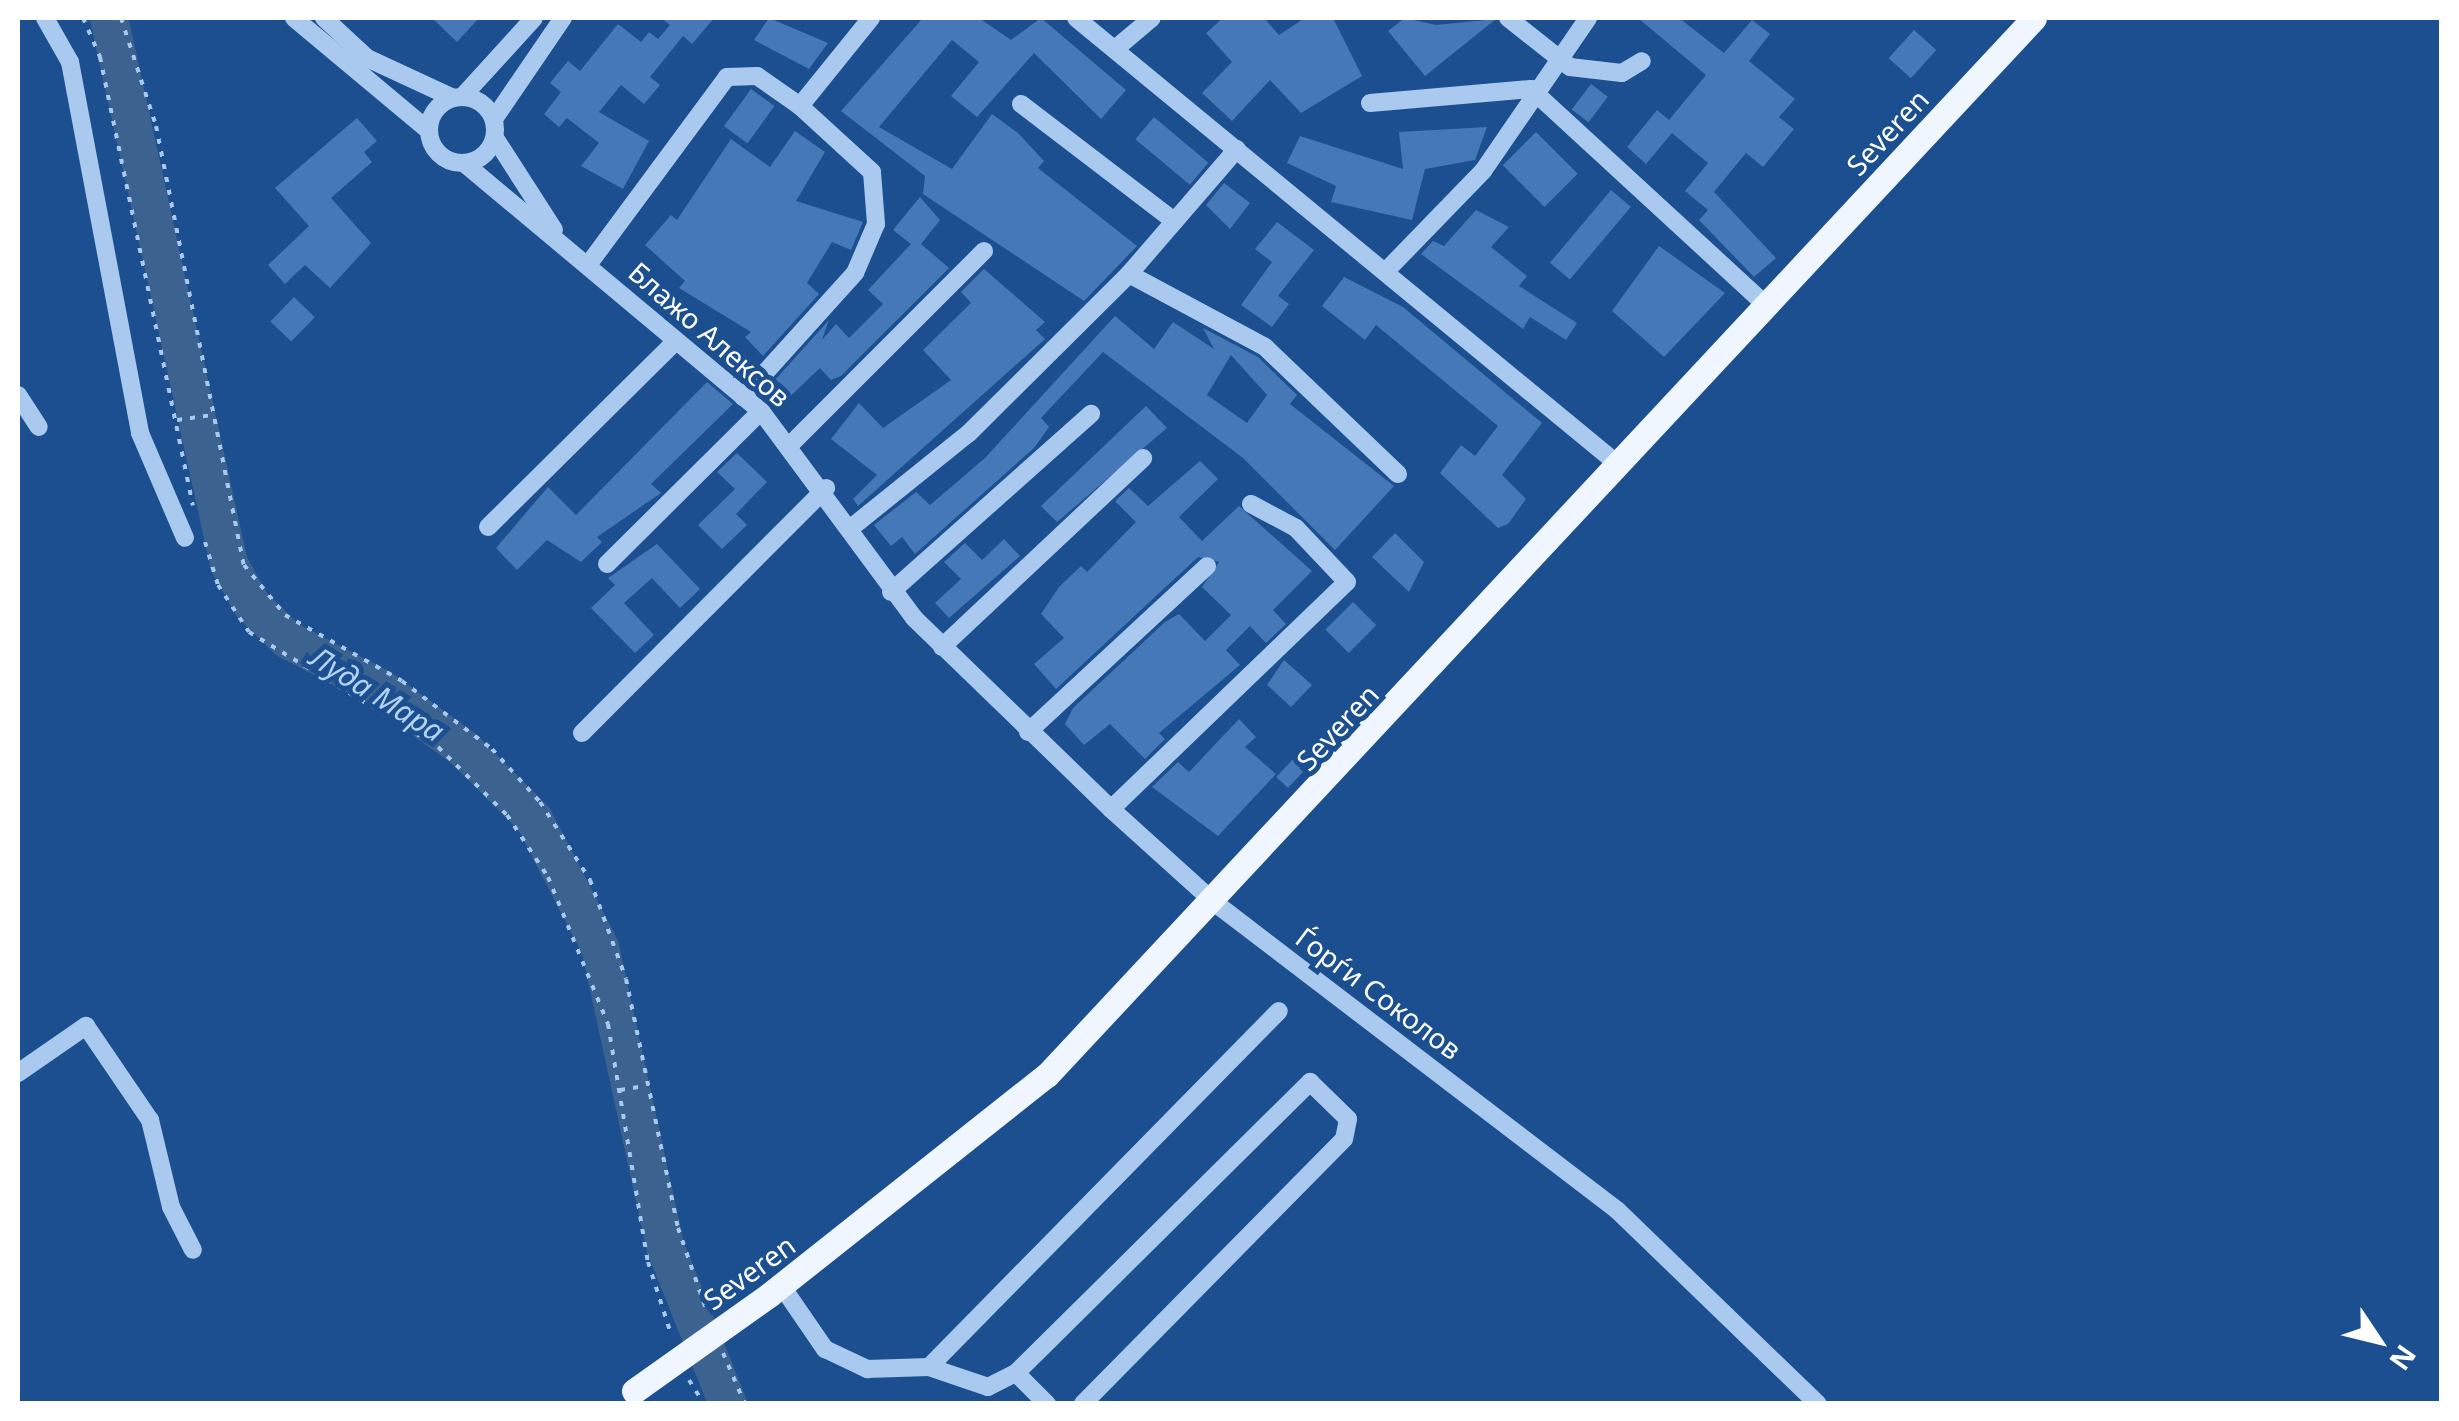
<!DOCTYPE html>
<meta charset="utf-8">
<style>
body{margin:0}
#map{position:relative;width:2459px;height:1421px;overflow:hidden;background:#1b4f8f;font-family:"Noto Sans",sans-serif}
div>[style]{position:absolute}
.river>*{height:38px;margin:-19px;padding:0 19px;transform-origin:19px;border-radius:19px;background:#3c6290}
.building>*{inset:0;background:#4478b7;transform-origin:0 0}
.path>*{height:4px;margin-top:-2px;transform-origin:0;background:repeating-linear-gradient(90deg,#a9c9ee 0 5px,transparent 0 13px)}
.minor>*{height:18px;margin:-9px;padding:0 9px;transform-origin:9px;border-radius:9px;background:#a9c9ee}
.minor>.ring{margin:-9px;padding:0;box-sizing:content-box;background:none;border:18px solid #a9c9ee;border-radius:50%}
.major>*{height:25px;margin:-12.5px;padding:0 12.5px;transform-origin:12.5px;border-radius:12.5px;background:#f0f6ff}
.major-bridge>*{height:25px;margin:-12.5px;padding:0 12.5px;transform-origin:12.5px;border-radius:12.5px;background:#f0f6ff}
span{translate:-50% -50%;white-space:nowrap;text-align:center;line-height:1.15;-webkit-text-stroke:10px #1b4f8f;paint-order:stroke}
.street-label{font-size:28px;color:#fff}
.water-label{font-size:30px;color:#b5d3f5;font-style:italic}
.frame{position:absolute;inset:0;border:20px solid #fff;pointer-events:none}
.north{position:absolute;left:2329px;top:1291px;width:100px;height:100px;-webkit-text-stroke:8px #1b4f8f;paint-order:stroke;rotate:125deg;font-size:28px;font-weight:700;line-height:40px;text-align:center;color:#fff}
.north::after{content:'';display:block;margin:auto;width:35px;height:45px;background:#fff;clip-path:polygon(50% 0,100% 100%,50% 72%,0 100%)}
</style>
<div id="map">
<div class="river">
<div style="left:109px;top:18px;width:559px;rotate:77.6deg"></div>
<div style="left:229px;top:564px;width:47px;rotate:60.7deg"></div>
<div style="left:252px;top:605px;width:50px;rotate:44.2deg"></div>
<div style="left:288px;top:640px;width:104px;rotate:27.6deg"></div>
<div style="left:380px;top:688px;width:102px;rotate:35.9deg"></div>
<div style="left:463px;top:748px;width:100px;rotate:45deg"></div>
<div style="left:534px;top:819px;width:144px;rotate:62.7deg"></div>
<div style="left:600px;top:947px;width:309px;rotate:77.7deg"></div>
<div style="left:666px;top:1249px;width:167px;rotate:68.2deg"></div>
</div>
<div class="building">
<div style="clip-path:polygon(432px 18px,479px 18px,457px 42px)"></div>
<div style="clip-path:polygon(661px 18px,714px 18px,692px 44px,683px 36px,650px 77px,660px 85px,644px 104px,621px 85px,599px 112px,649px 141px,623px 189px,581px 166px,599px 143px,567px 118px,559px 127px,544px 114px,561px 92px,550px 83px,568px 61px,580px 71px,618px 24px,641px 42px,649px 32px,658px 39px,670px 25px)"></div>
<div style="clip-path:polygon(769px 18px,828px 43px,809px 69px,754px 40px)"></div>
<div style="clip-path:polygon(923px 18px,979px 18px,1011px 40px,1041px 18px,1126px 90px,1101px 119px,1034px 53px,977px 117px,951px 96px,979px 62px,952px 40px,879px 127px,952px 169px,992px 114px,1018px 133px,1044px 161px,1038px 168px,1137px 246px,1084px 301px,923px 194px,925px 176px,841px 111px)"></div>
<div style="clip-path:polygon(1223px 18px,1264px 18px,1279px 35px,1305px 18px,1333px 18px,1362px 76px,1301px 113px,1270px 80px,1232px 121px,1202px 93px,1232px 62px,1206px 33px)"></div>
<div style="clip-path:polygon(1405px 18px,1436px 25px,1496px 19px,1425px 76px,1388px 31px)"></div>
<div style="clip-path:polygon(1638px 18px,1679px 18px,1724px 53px,1752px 20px,1770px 34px,1749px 61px,1795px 99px,1779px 117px,1794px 129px,1763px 167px,1746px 153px,1714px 192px,1776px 258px,1754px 277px,1699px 220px,1708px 210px,1685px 191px,1708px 163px,1672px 133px,1646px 164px,1627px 147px,1657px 110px,1669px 120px,1706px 75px)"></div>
<div style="left:1914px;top:30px;width:30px;height:38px;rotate:42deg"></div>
<div style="left:1591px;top:84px;width:21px;height:32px;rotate:37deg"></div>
<div style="left:751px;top:89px;width:29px;height:46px;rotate:36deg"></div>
<div style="left:1154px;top:117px;width:71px;height:29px;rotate:40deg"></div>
<div style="clip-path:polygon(357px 118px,377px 141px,364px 152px,372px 162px,331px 198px,371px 243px,330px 288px,305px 265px,285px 284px,268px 265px,309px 226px,275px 188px)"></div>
<div style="clip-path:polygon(1487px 127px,1475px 160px,1425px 169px,1412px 220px,1331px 202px,1336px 186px,1287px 163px,1300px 136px,1403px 169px,1399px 132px)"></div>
<div style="clip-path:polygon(795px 131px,825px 152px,796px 201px,863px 222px,851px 250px,832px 242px,807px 283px,819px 294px,763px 356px,745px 337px,751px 332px,679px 288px,685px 281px,645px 245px,671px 215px,677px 220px,731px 139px,770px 167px)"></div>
<div style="left:1536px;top:132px;width:59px;height:47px;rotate:45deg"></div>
<div style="clip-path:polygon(1224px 183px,1250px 203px,1230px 229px,1206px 205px)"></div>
<div style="left:1611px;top:190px;width:26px;height:95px;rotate:40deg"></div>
<div style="clip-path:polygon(920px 197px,940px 220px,921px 244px,949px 268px,841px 376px,831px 380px,820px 368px,780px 406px,765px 391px,829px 320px,822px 340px,836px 324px,849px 338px,883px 304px,868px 290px,911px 244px,893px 230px)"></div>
<div style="clip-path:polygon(1476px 210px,1509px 227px,1491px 247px,1527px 276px,1519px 286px,1577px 323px,1566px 340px,1530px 317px,1523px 329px,1421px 254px,1433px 241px,1444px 246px)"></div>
<div style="clip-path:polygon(1277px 222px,1314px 250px,1278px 296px,1289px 304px,1272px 327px,1241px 305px,1272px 262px,1255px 249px)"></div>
<div style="clip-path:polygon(1659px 246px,1725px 293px,1664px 357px,1612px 311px)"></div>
<div style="clip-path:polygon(984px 269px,1045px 322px,1036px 330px,1045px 339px,858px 506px,853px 499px,877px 475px,831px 439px,859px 403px,883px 428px,951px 380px,923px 350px,971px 303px,961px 292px)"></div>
<div style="clip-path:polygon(1344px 277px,1403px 307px,1542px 423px,1502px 475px,1526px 499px,1508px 524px,1498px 528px,1440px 473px,1461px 445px,1475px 456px,1498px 426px,1376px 325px,1365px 340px,1322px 306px)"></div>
<div style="left:294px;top:297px;width:29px;height:34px;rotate:44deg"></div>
<div style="clip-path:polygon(evenodd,1115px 316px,1154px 349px,1173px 322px,1214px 349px,1203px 328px,1258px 357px,1297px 395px,1290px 404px,1394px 486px,1335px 550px,1243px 458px,1103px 352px,1041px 418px,1049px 427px,1034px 448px,915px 554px,902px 537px,891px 546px,874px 525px,916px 492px,930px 505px,985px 458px,1115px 316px,1231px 355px,1267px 395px,1247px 423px,1207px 395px,1231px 355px)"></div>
<div style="clip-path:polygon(707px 382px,733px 404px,651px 484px,661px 493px,597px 537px,602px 542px,581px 562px,547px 540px,517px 570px,496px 548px,548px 487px,576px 515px)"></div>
<div style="clip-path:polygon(1146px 406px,1167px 428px,1057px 522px,1041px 506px)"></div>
<div style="clip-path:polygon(737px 453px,767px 482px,736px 514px,747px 525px,722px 549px,698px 525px,735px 489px,717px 472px)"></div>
<div style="clip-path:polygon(1200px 461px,1218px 479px,1179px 517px,1202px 541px,1239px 506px,1312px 571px,1273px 610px,1286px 624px,1266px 643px,1250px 626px,1226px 650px,1240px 665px,1159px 733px,1165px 739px,1145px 759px,1110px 724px,1084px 745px,1065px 724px,1073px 708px,1165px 622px,1179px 614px,1205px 641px,1231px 615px,1202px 587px,1219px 562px,1198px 557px,1056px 689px,1034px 664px,1064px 638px,1041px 614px,1059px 587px,1081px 566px,1087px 572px,1136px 522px,1115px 501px,1129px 488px,1148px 506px)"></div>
<div style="clip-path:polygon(1395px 533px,1424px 562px,1409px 592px,1372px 557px)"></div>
<div style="clip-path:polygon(1004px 539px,1020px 556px,949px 618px,935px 603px,961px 579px,944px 562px,965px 543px,982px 560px)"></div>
<div style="clip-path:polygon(657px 544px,700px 589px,680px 608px,652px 578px,624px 603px,654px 635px,635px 653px,591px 608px,615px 585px,608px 578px)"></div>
<div style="left:1353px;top:602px;width:33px;height:39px;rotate:45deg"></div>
<div style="clip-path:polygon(1284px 660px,1312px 685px,1291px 707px,1267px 685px)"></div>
<div style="clip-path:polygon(1239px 719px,1256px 737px,1245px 747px,1276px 774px,1218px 836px,1152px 787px,1178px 762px,1189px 772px)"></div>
<div style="left:1294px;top:758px;width:16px;height:26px;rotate:43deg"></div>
</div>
<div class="path">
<div style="left:83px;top:18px;width:43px;rotate:66.4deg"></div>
<div style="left:100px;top:57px;width:458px;rotate:78.3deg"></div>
<div style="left:121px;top:18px;width:114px;rotate:72deg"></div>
<div style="left:156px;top:126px;width:448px;rotate:78.7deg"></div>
<div style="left:244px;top:565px;width:65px;rotate:50.6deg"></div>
<div style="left:285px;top:615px;width:134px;rotate:29.4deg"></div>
<div style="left:402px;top:681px;width:113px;rotate:37.1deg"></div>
<div style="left:492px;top:749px;width:72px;rotate:47.8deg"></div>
<div style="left:540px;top:802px;width:93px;rotate:57.3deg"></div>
<div style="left:590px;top:880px;width:105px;rotate:70deg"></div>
<div style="left:626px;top:979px;width:254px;rotate:78.2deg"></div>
<div style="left:678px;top:1228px;width:89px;rotate:71deg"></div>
<div style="left:177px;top:420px;width:35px;rotate:-8deg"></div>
<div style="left:205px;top:542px;width:45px;rotate:73.2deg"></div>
<div style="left:218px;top:585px;width:56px;rotate:56.6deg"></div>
<div style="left:249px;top:632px;width:221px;rotate:31.3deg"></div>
<div style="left:438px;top:747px;width:97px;rotate:44.6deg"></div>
<div style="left:507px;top:815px;width:74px;rotate:56.5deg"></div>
<div style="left:548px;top:877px;width:159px;rotate:67.8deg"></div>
<div style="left:608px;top:1024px;width:241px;rotate:80.5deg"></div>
<div style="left:648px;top:1262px;width:76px;rotate:72.3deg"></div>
<div style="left:620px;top:1090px;width:25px;rotate:-9deg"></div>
<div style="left:723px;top:1353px;width:56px;rotate:66.7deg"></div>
<div style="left:689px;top:1380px;width:28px;rotate:58deg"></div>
</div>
<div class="minor">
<div style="left:45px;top:18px;width:51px;rotate:60.4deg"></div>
<div style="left:70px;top:62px;width:378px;rotate:79.3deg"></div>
<div style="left:140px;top:433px;width:114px;rotate:66.8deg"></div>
<div style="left:294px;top:18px;width:176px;rotate:39.9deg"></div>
<div style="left:324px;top:18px;width:59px;rotate:42.9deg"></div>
<div style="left:367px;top:58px;width:95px;rotate:24.9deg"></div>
<div style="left:1076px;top:18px;width:705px;rotate:39.47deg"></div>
<div style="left:1508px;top:18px;width:79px;rotate:38.3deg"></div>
<div style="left:1570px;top:67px;width:52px;rotate:6.6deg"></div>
<div style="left:1622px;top:73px;width:23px;rotate:-31deg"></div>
<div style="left:1115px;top:49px;width:48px;rotate:-40deg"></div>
<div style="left:463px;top:96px;width:105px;rotate:-47.7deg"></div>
<div class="ring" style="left:429px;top:97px;width:48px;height:48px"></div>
<div style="left:1370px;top:103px;width:162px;rotate:-5deg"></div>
<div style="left:1531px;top:89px;width:321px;rotate:42.6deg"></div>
<div style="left:1021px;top:104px;width:193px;rotate:37.4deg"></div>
<div style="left:494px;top:119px;width:122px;rotate:-55.7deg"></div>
<div style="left:495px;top:138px;width:109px;rotate:57.3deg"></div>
<div style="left:464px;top:163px;width:387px;rotate:39.9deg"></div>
<div style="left:761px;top:411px;width:257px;rotate:53.5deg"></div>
<div style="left:914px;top:618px;width:274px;rotate:44.1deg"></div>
<div style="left:1111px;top:809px;width:140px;rotate:42.1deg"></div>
<div style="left:1215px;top:903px;width:506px;rotate:37.37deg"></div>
<div style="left:1617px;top:1210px;width:279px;rotate:44deg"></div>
<div style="left:588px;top:265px;width:234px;rotate:-53.5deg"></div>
<div style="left:727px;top:77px;width:30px;rotate:-2deg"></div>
<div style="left:757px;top:76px;width:52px;rotate:34.9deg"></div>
<div style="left:800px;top:106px;width:113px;rotate:-51.1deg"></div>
<div style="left:1386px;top:271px;width:139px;rotate:-45.9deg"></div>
<div style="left:1483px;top:171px;width:186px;rotate:-55.5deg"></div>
<div style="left:1129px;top:274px;width:154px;rotate:28.2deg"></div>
<div style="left:1265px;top:347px;width:184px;rotate:43.7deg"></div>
<div style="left:18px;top:395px;width:38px;rotate:57deg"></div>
<div style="left:743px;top:397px;width:167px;rotate:-47.9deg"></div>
<div style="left:855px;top:273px;width:53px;rotate:-66.8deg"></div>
<div style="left:876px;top:224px;width:52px;rotate:-94.4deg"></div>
<div style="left:872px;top:172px;width:98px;rotate:-137.5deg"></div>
<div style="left:791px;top:444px;width:273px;rotate:-45deg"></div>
<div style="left:488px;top:527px;width:262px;rotate:-44.7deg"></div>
<div style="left:852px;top:527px;width:150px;rotate:-38.8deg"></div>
<div style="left:969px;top:433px;width:226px;rotate:-44.8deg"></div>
<div style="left:1129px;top:274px;width:165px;rotate:-49.2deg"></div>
<div style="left:607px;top:564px;width:217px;rotate:-44.8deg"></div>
<div style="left:891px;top:592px;width:268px;rotate:-41.7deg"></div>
<div style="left:942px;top:647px;width:276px;rotate:-43.2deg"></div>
<div style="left:1028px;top:732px;width:244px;rotate:-42.8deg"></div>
<div style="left:582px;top:733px;width:346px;rotate:-45.1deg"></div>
<div style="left:1111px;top:809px;width:327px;rotate:-43.9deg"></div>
<div style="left:1347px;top:582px;width:74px;rotate:-133.4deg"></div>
<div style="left:1296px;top:528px;width:51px;rotate:-151.9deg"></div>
<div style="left:18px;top:1073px;width:83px;rotate:-34.7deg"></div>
<div style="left:86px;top:1026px;width:114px;rotate:55.8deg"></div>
<div style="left:150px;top:1120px;width:89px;rotate:76.4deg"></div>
<div style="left:171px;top:1207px;width:48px;rotate:62.9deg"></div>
<div style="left:781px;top:1285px;width:78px;rotate:55.5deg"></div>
<div style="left:825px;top:1349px;width:47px;rotate:25.5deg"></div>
<div style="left:867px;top:1369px;width:62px;rotate:-1.8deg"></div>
<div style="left:929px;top:1367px;width:499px;rotate:-45.5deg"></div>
<div style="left:929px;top:1367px;width:62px;rotate:18.7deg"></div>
<div style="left:988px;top:1387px;width:31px;rotate:-27deg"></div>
<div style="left:1016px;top:1373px;width:414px;rotate:-44.7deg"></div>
<div style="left:1310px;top:1082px;width:53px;rotate:44.2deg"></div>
<div style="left:1348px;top:1119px;width:20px;rotate:101deg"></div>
<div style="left:1344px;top:1139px;width:372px;rotate:134.6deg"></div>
<div style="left:1016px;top:1373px;width:44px;rotate:45deg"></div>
</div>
<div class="major">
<div style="left:769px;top:1295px;width:355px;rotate:-38.4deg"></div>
<div style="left:1047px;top:1075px;width:1446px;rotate:-46.96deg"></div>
</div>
<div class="major-bridge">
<div style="left:634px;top:1391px;width:166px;rotate:-35.4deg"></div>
</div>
<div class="street-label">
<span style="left:1887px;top:132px;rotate:-47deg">Severen</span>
<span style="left:710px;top:334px;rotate:41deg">Блажо Алексов</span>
<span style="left:1337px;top:727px;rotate:-47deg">Severen</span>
<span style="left:1379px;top:993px;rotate:37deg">Ѓорѓи Соколов</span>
<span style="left:749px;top:1272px;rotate:-36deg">Severen</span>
</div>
<div class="water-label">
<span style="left:377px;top:694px;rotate:32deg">Луда Мара</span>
</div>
<div class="frame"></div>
<div class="north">N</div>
</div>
